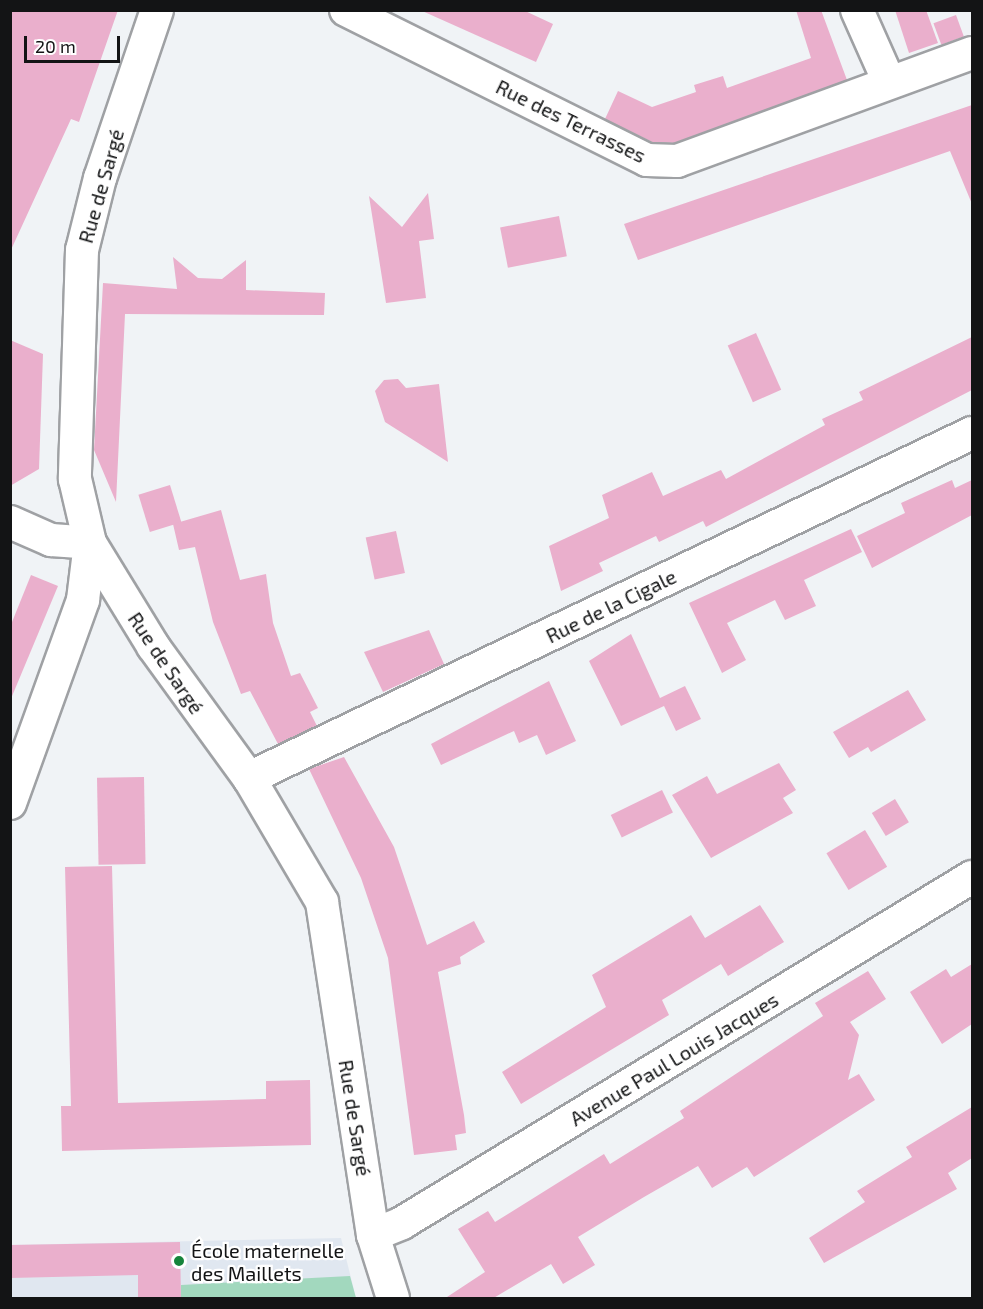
<!DOCTYPE html>
<meta charset="utf-8">
<style>
body{margin:0}
#map{position:relative;width:983px;height:1309px;overflow:hidden;background:#f0f3f6;font-family:"Exo 2",sans-serif}
div>[style]{position:absolute}
.built>*{inset:0;background:#e0e7f0}
.green>*{inset:0;background:#a2d8be}
.building>*{inset:0;background:#eaafcc;transform-origin:0 0}
.roads{filter:drop-shadow(2px 0 #9fa1a4) drop-shadow(-2px 0 #9fa1a4) drop-shadow(0 2px #9fa1a4) drop-shadow(0 -2px #9fa1a4)}
.minor>*{height:32px;margin:-16px;padding:0 16px;transform-origin:16px;border-radius:16px;background:#fff}
.dots>*{width:16px;height:16px;translate:-50% -50%;box-sizing:border-box;border:3px solid #fff;border-radius:50%}
span{translate:-50% -50%;white-space:nowrap;text-align:center;line-height:1.15;-webkit-text-stroke:4.5px #fff;paint-order:stroke}
.street-label{font-size:20px;color:#131415}
.poi-label{font-size:20px;color:#131415}
.left{translate:0 -50%;text-align:left}
.frame{position:absolute;inset:0;border:12px solid #131415;pointer-events:none}
.scale{position:absolute;left:24px;top:36px;width:96px;height:27px;box-sizing:border-box;border:3px solid #131415;border-top:0;padding-left:8px;font-size:18px;line-height:21px;white-space:nowrap;color:#131415;-webkit-text-stroke:4px #fff;paint-order:stroke}
</style>
<div id="map">
<div class="built">
<div style="clip-path:polygon(341px 1238px,356px 1298px,11px 1298px,10px 1245px)"></div>
</div>
<div class="green">
<div style="clip-path:polygon(350px 1276px,356px 1298px,181px 1298px,181px 1285px)"></div>
</div>
<div class="building">
<div style="clip-path:polygon(10px 10px,118px 10px,79px 122px,71px 119px,10px 252px)"></div>
<div style="clip-path:polygon(420px 10px,523px 10px,553px 24px,536px 62px)"></div>
<div style="clip-path:polygon(796px 10px,821px 10px,847px 80px,674px 143px,652px 142px,605px 119px,618px 91px,652px 107px,696px 92px,694px 85px,723px 76px,727px 88px,811px 58px)"></div>
<div style="clip-path:polygon(895px 10px,926px 10px,938px 43px,909px 53px)"></div>
<div style="left:956px;top:15px;width:23px;height:24px;rotate:70deg"></div>
<div style="clip-path:polygon(972px 105px,972px 204px,950px 151px,638px 260px,624px 224px)"></div>
<div style="clip-path:polygon(428px 193px,434px 239px,419px 241px,426px 298px,386px 303px,369px 196px,402px 227px)"></div>
<div style="left:559px;top:216px;width:41px;height:60px;rotate:79deg"></div>
<div style="clip-path:polygon(173px 257px,198px 278px,222px 279px,246px 260px,246px 290px,325px 293px,324px 315px,125px 314px,116px 502px,94px 450px,103px 283px,177px 289px)"></div>
<div style="left:756px;top:333px;width:62px;height:31px;rotate:66deg"></div>
<div style="clip-path:polygon(972px 337px,972px 390px,706px 527px,703px 521px,659px 542px,656px 536px,599px 563px,603px 571px,561px 591px,549px 546px,609px 518px,602px 495px,652px 472px,663px 496px,721px 470px,726px 479px,825px 425px,822px 419px,863px 400px,859px 392px)"></div>
<div style="clip-path:polygon(10px 340px,43px 354px,39px 469px,10px 486px)"></div>
<div style="clip-path:polygon(398px 379px,406px 388px,439px 384px,448px 462px,385px 422px,375px 391px,384px 380px)"></div>
<div style="clip-path:polygon(952px 480px,955px 488px,972px 480px,972px 515px,872px 568px,857px 536px,905px 513px,901px 503px)"></div>
<div style="left:170px;top:485px;width:39px;height:33px;rotate:73deg"></div>
<div style="clip-path:polygon(221px 510px,240px 580px,266px 574px,273px 623px,291px 676px,300px 673px,318px 708px,310px 712px,317px 726px,278px 744px,250px 691px,241px 694px,213px 622px,195px 547px,179px 550px,173px 524px)"></div>
<div style="clip-path:polygon(851px 529px,862px 552px,804px 580px,816px 606px,785px 620px,775px 600px,727px 623px,746px 660px,722px 673px,689px 603px)"></div>
<div style="left:396px;top:531px;width:43px;height:31px;rotate:78deg"></div>
<div style="clip-path:polygon(31px 575px,58px 586px,10px 701px,10px 627px)"></div>
<div style="clip-path:polygon(429px 630px,444px 664px,383px 692px,364px 652px)"></div>
<div style="clip-path:polygon(631px 634px,660px 698px,685px 686px,701px 719px,676px 731px,664px 706px,621px 726px,589px 661px)"></div>
<div style="clip-path:polygon(549px 681px,576px 741px,546px 755px,537px 735px,519px 743px,514px 731px,441px 765px,431px 744px)"></div>
<div style="clip-path:polygon(908px 690px,926px 720px,871px 752px,868px 747px,849px 758px,833px 732px)"></div>
<div style="clip-path:polygon(344px 757px,394px 847px,427px 945px,474px 921px,485px 942px,460px 957px,461px 964px,438px 972px,464px 1115px,466px 1133px,455px 1135px,457px 1150px,414px 1155px,388px 958px,361px 878px,309px 769px)"></div>
<div style="clip-path:polygon(779px 763px,796px 790px,783px 798px,793px 813px,711px 858px,672px 795px,707px 776px,717px 794px)"></div>
<div style="left:144px;top:777px;width:87px;height:47px;rotate:89deg"></div>
<div style="left:662px;top:790px;width:25px;height:57px;rotate:64deg"></div>
<div style="left:895px;top:799px;width:27px;height:27px;rotate:59deg"></div>
<div style="left:865px;top:830px;width:43px;height:45px;rotate:59deg"></div>
<div style="clip-path:polygon(112px 866px,118px 1103px,266px 1099px,266px 1081px,310px 1080px,311px 1145px,62px 1151px,61px 1106px,71px 1106px,65px 867px)"></div>
<div style="clip-path:polygon(760px 905px,784px 942px,728px 976px,721px 964px,662px 1000px,669px 1015px,521px 1104px,502px 1072px,606px 1007px,592px 975px,691px 915px,705px 938px)"></div>
<div style="clip-path:polygon(972px 964px,972px 1024px,942px 1044px,910px 992px,946px 969px,951px 977px)"></div>
<div style="clip-path:polygon(868px 971px,886px 999px,850px 1022px,859px 1035px,848px 1080px,859px 1074px,875px 1100px,754px 1177px,747px 1167px,712px 1188px,698px 1166px,644px 1197px,578px 1237px,595px 1265px,563px 1284px,551px 1264px,492px 1299px,444px 1299px,485px 1272px,458px 1229px,488px 1211px,495px 1222px,604px 1154px,610px 1164px,684px 1118px,680px 1111px,823px 1016px,815px 1003px)"></div>
<div style="clip-path:polygon(972px 1107px,972px 1158px,948px 1173px,957px 1189px,824px 1263px,809px 1238px,865px 1202px,857px 1191px,912px 1157px,906px 1147px)"></div>
<div style="clip-path:polygon(180px 1242px,181px 1299px,138px 1299px,138px 1275px,10px 1278px,10px 1245px)"></div>
</div>
<div class="roads">
<div class="minor">
<div style="left:157px;top:10px;width:177px;rotate:108.7deg"></div>
<div style="left:100px;top:178px;width:74px;rotate:104deg"></div>
<div style="left:82px;top:250px;width:229px;rotate:91.8deg"></div>
<div style="left:75px;top:479px;width:66px;rotate:76.8deg"></div>
<div style="left:90px;top:543px;width:121px;rotate:58.5deg"></div>
<div style="left:153px;top:646px;width:163px;rotate:54deg"></div>
<div style="left:249px;top:778px;width:144px;rotate:59.5deg"></div>
<div style="left:322px;top:902px;width:337px;rotate:81.3deg"></div>
<div style="left:373px;top:1235px;width:66px;rotate:72.4deg"></div>
<div style="left:346px;top:10px;width:336px;rotate:26.5deg"></div>
<div style="left:647px;top:160px;width:30px;rotate:2deg"></div>
<div style="left:677px;top:161px;width:314px;rotate:-20.1deg"></div>
<div style="left:857px;top:10px;width:79px;rotate:66deg"></div>
<div style="left:10px;top:522px;width:45px;rotate:23.7deg"></div>
<div style="left:51px;top:540px;width:39px;rotate:4deg"></div>
<div style="left:249px;top:778px;width:801px;rotate:-25.51deg"></div>
<div style="left:10px;top:803px;width:216px;rotate:-70.2deg"></div>
<div style="left:83px;top:600px;width:57px;rotate:-83deg"></div>
<div style="left:373px;top:1235px;width:31px;rotate:-22deg"></div>
<div style="left:402px;top:1223px;width:667px;rotate:-31.26deg"></div>
</div>
</div>
<div class="dots">
<div style="left:179px;top:1261px;background:#16843b"></div>
</div>
<div class="street-label">
<span style="left:571px;top:121px;rotate:26deg">Rue des Terrasses</span>
<span style="left:101px;top:186px;rotate:-74deg">Rue de Sargé</span>
<span style="left:611px;top:606px;rotate:-26deg">Rue de la Cigale</span>
<span style="left:166px;top:663px;rotate:56deg">Rue de Sargé</span>
<span style="left:674px;top:1059px;rotate:-31deg">Avenue Paul Louis Jacques</span>
<span style="left:355px;top:1118px;rotate:81deg">Rue de Sargé</span>
</div>
<div class="poi-label">
<span class="left" style="left:191px;top:1262px">École maternelle<br>des Maillets</span>
</div>
<div class="frame"></div>
<div class="scale">20 m</div>
</div>
